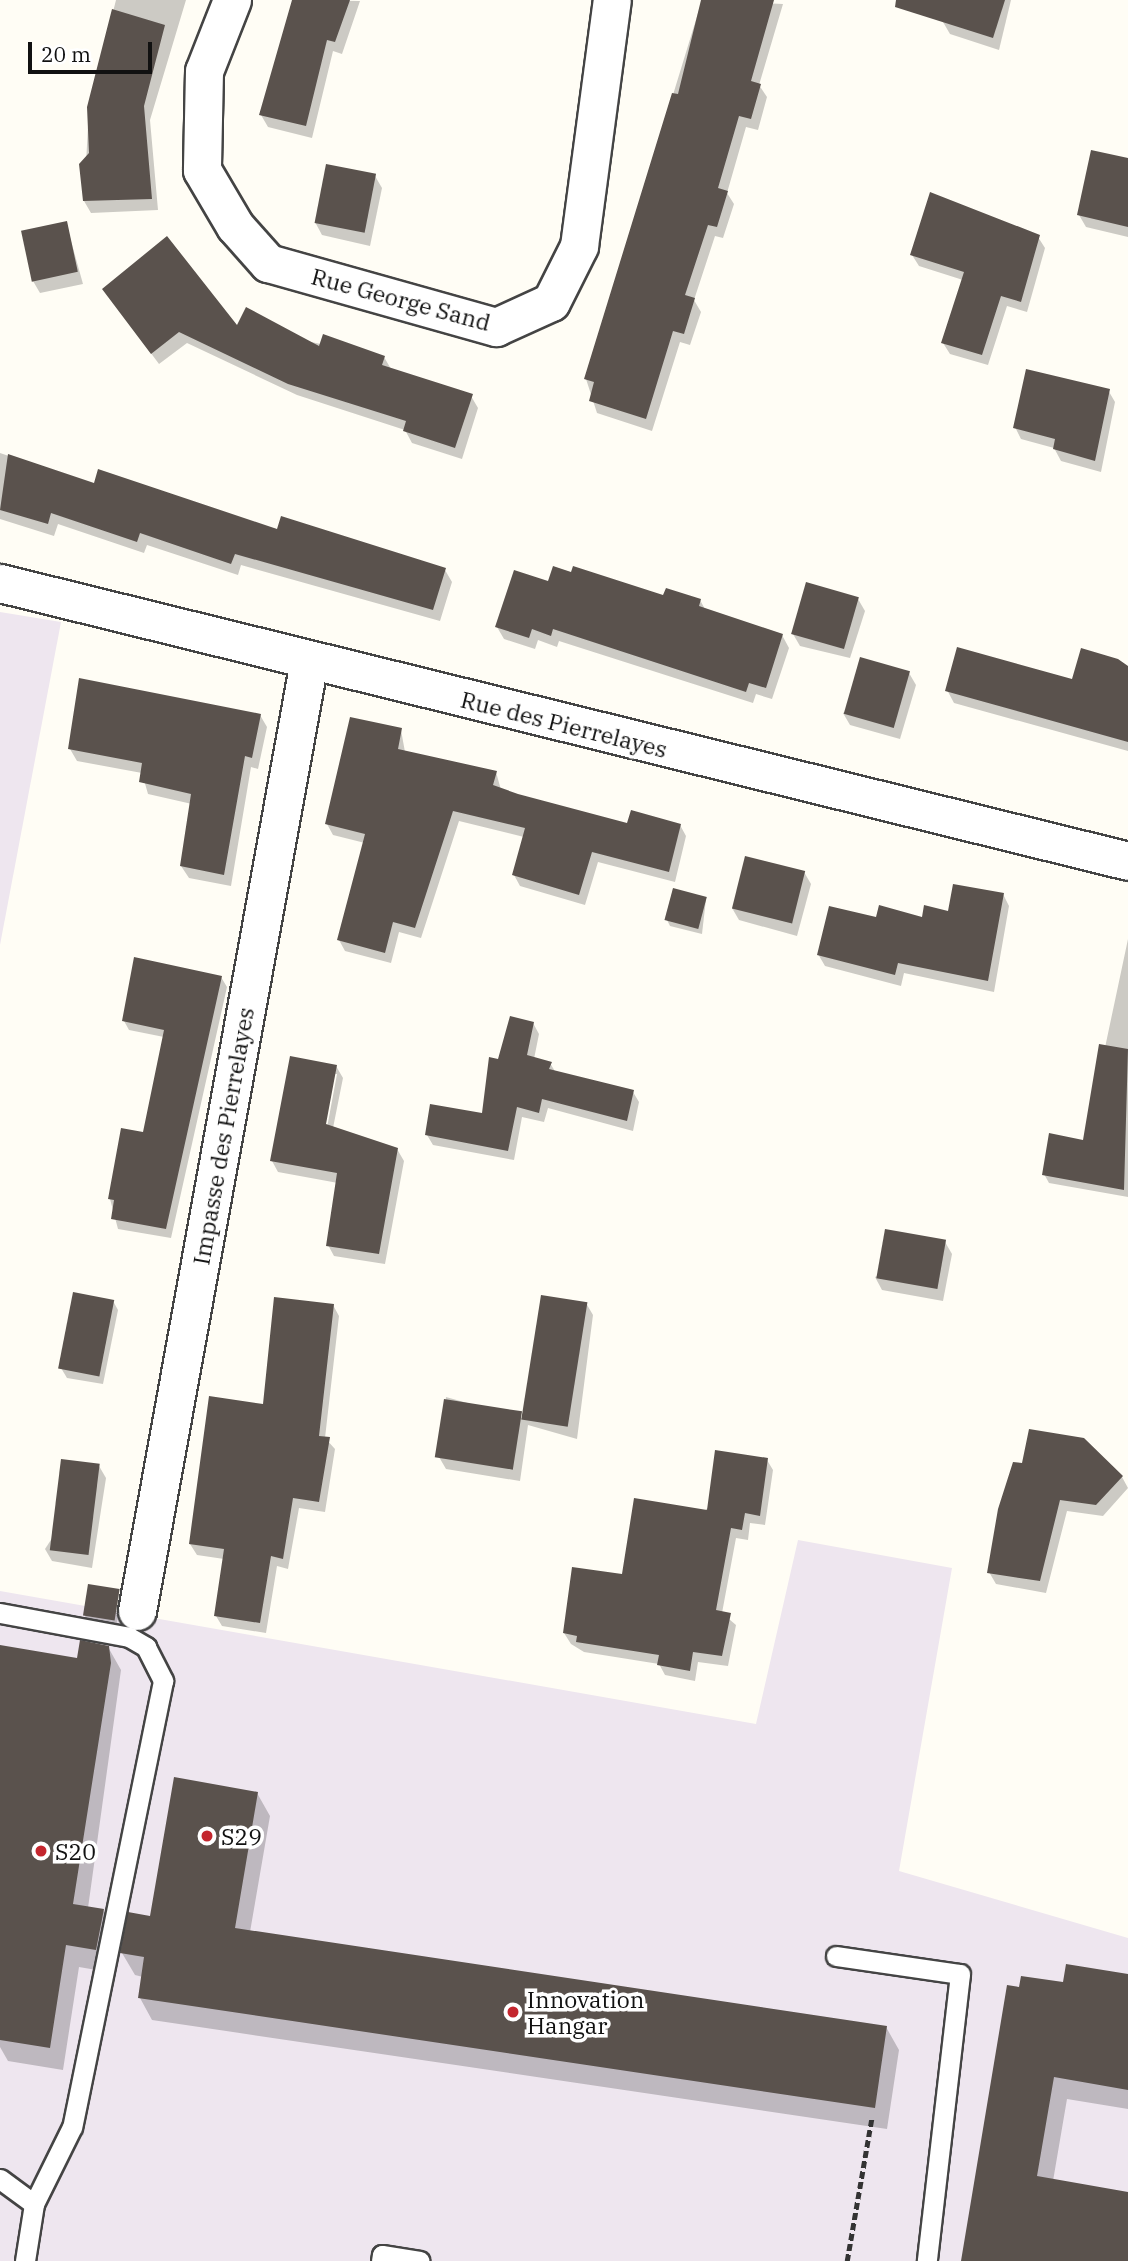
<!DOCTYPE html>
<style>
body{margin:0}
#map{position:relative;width:1128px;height:2261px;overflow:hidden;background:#fffdf5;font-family:"IBM Plex Serif",serif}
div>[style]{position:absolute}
.industrial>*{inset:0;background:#eee6ef}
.shadow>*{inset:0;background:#0003}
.building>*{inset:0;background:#5a524d;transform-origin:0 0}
.path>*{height:4.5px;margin-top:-2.25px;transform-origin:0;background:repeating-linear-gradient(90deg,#333 0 7px,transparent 0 10.5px)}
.roads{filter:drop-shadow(2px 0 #444) drop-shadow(-2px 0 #444) drop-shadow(0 2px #444) drop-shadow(0 -2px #444)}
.lane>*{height:19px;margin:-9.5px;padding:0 9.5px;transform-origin:9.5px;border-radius:9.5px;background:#fff}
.street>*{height:37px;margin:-18.5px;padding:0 18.5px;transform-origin:18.5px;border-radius:18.5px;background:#fff}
.dots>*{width:19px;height:19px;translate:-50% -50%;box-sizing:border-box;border:4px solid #fff;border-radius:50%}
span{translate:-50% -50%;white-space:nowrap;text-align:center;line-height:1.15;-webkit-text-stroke:7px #fff;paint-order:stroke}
.street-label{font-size:23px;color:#111}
.poi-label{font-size:23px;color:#111}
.left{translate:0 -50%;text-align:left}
.scale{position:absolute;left:28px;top:42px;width:124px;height:32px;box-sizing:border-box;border:4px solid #111;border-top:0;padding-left:9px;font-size:21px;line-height:24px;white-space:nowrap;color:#111;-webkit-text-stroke:5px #fff;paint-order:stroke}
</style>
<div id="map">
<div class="industrial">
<div style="clip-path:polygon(0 612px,61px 622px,0 945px)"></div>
<div style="clip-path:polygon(798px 1540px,952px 1568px,899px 1871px,1128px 1938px,1128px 2261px,0 2261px,0 1591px,756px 1724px)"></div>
</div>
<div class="shadow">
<div style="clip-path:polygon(116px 0,186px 0,150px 120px,158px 210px,91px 213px,84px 201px,89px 107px)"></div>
<div style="clip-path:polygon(295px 0,360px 1px,342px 54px,333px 51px,312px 138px,268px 127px,261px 115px)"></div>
<div style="clip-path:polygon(702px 0,783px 4px,759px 85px,767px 97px,758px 130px,746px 127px,727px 193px,734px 204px,723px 238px,715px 236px,694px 300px,701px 312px,690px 345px,680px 342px,652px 431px,597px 413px,586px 379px)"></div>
<div style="clip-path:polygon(950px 0,1011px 0,999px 50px,950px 34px,943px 22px)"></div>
<div style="clip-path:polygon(1128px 160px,1128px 237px,1086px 227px,1079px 215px)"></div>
<div style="clip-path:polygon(375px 176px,382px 188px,370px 246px,322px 235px,315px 222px)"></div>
<div style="clip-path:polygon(66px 223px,83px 284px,40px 293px,33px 281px)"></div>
<div style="clip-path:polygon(1038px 237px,1045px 248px,1027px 312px,1007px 306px,988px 365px,950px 354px,943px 343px,963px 280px,919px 266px,912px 255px)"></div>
<div style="clip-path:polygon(112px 301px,384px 357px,391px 369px,471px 396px,478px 408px,462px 459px,412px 443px,405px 430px,297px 395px,187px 343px,159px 364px)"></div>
<div style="clip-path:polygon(1108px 390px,1115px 402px,1101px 472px,1061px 461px,1054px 448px,1021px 439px,1015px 427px)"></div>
<div style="clip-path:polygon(0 453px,95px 485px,445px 570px,452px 582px,440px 621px,241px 565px,238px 575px,147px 545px,144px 553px,58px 524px,54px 536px,0 519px)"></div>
<div style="clip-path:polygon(549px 583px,700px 600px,706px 611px,782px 635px,789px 648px,772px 699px,756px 694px,753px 703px,559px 641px,557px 647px,538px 640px,535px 649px,504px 639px,497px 627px)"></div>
<div style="clip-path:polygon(858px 599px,865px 611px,850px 658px,800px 646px,793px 634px)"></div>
<div style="clip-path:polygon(1128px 666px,1128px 751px,954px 703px,947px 690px,1073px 681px)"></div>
<div style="clip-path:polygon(909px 673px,916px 685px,900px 739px,850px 725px,843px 713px)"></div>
<div style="clip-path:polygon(260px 715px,267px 727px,258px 769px,251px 767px,231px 886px,189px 878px,181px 866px,192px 804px,148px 794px,142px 773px,77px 761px,70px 749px)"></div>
<div style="clip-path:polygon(401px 730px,405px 752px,496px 772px,501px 790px,628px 826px,680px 825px,686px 836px,675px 882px,598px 862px,585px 905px,520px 886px,514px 875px,524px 837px,459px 821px,421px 938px,399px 932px,391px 963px,345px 951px,339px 940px,365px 843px,333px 835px,327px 824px)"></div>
<div style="clip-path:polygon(804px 872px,811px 884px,797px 936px,739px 920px,732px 908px)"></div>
<div style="clip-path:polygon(1003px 894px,1009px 906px,994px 992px,904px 973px,901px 986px,825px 966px,818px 954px,877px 919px,924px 919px)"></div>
<div style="clip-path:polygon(706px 899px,702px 934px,670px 926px,667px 920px)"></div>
<div style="clip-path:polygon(1128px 939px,1128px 1197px,1049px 1183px,1044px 1174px,1085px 1142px)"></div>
<div style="clip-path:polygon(221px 977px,227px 987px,171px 1238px,118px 1229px,110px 1199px,144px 1134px,164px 1037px,129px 1030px,124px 1021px)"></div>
<div style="clip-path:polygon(533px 1023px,539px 1034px,534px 1059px,550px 1063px,556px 1073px,633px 1092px,639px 1102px,633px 1131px,548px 1108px,544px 1122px,522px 1117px,514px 1160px,433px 1145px,427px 1135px,484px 1116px,499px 1061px)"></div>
<div style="clip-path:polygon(evenodd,336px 1066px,343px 1078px,333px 1128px,397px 1149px,404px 1161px,385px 1264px,334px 1256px,328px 1245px,338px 1183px,278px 1172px,272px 1161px,336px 1066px,334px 1074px,337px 1074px,326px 1133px,322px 1132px,334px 1074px)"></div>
<div style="clip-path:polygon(945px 1242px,952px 1254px,943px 1301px,882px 1290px,875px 1277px)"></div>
<div style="clip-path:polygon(113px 1301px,118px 1310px,103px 1384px,67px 1378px,61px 1368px)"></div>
<div style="clip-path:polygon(586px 1303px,593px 1315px,577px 1439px,528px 1425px,520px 1481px,446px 1469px,439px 1457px,446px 1397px,524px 1419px)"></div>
<div style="clip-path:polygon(333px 1305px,339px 1316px,325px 1438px,335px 1449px,325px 1512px,299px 1508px,288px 1569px,277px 1566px,266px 1633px,222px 1626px,216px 1616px,224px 1559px,197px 1555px,190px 1544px,264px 1406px)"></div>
<div style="clip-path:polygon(767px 1460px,773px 1470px,765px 1525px,750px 1523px,748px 1540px,736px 1538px,722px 1613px,736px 1625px,728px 1666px,698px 1662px,695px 1681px,665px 1675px,659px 1664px,584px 1652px,571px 1644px,564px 1633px,624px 1576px)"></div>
<div style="clip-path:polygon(1014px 1464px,1122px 1477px,1128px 1488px,1103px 1516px,1067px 1511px,1046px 1593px,996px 1584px,989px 1572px)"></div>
<div style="clip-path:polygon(99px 1466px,106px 1478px,92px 1568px,52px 1561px,45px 1549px)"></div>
<div style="clip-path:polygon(119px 1591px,117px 1627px,88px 1621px,85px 1616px)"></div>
<div style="clip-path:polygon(0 1647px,79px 1660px,108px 1647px,121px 1670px,88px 1908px,103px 1910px,116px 1933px,108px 1972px,79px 1967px,63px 2070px,8px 2061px,0 2047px)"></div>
<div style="clip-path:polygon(257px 1793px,270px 1816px,250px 1932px,886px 2027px,899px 2050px,887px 2129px,152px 2020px,140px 1998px,143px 1977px,135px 1975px,122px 1953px)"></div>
<div style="clip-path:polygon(1128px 1976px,1128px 2109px,1067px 2099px,1053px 2181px,1128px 2194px,1128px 2261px,963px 2261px,1021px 1989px)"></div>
</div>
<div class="building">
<div style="clip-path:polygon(292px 0,350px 0,335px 42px,327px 40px,306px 126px,259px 115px)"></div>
<div style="clip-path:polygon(701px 0,774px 0,751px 81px,761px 84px,751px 119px,739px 116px,718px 188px,728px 191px,717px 227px,708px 225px,685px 295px,695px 298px,684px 334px,673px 331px,646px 419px,589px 401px,594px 382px,584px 379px,672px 93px,678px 94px)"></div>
<div style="clip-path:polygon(896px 0,1005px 0,993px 38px,895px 7px)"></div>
<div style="clip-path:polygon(112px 9px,165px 25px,144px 106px,152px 199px,83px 201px,79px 164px,89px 153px,87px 107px)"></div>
<div style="clip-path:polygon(1091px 150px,1128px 158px,1128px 227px,1077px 215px)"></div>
<div style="left:326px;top:164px;width:51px;height:60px;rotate:11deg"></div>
<div style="clip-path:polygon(930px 192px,1040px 235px,1021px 302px,1001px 296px,982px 355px,941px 343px,964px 272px,910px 255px)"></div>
<div style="left:67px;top:221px;width:52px;height:47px;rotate:78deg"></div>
<div style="clip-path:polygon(167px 236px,237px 325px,246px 307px,319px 346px,323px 334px,385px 356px,382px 365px,473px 394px,455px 448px,403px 431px,406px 421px,288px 384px,179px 332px,151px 354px,102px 289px)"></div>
<div style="clip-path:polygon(1026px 369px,1110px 389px,1095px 461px,1053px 449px,1055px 439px,1013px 428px)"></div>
<div style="clip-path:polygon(8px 454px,94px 483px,98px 469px,277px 529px,281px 516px,446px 568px,433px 610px,235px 554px,231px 564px,140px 533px,137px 542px,51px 513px,48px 524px,0 510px)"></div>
<div style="clip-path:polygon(553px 566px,571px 572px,573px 566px,663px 595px,666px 588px,701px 599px,699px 606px,783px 634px,766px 688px,749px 683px,746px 692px,553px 629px,551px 636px,532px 629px,529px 638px,495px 627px,514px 570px,548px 581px)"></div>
<div style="left:806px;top:582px;width:55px;height:54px;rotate:16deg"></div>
<div style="clip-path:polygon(957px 647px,1072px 679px,1081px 648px,1118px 659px,1128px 666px,1128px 742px,945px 691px)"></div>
<div style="left:860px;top:657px;width:52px;height:59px;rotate:16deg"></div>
<div style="clip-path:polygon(79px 678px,261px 714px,252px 758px,245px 756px,224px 875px,180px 866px,191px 794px,139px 782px,142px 763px,68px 749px)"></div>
<div style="clip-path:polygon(350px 717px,402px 728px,398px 749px,497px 771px,493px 785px,518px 794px,627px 823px,631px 810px,681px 824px,669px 872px,592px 852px,579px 895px,512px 875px,525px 828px,453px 811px,415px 928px,393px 922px,385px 953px,337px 940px,365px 834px,325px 824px)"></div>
<div style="left:745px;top:856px;width:62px;height:54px;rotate:14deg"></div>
<div style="clip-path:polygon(953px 884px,1004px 893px,988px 981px,898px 963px,895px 975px,817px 955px,829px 906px,876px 917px,879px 905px,922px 917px,924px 905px,948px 911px)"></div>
<div style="left:673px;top:888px;width:35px;height:33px;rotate:15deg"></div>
<div style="clip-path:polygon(134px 957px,222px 976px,166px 1229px,111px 1219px,114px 1200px,108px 1199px,121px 1128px,143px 1132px,164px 1030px,122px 1021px)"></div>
<div style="clip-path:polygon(510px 1016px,534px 1022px,527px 1055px,552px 1062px,549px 1069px,634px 1090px,627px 1121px,542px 1099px,539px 1113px,517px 1107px,508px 1151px,425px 1135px,430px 1104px,482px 1113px,489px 1057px,498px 1059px)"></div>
<div style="clip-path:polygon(1099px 1044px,1128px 1049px,1124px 1190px,1042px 1175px,1049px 1133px,1083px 1140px)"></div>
<div style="clip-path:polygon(290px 1056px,337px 1065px,326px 1124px,398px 1148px,379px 1254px,326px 1246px,337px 1173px,270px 1161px)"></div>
<div style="left:885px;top:1229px;width:62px;height:50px;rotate:10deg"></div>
<div style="left:73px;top:1292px;width:42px;height:78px;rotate:11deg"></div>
<div style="left:541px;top:1295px;width:47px;height:126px;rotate:9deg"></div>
<div style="clip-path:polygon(274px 1297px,334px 1304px,319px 1436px,330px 1437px,319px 1502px,293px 1498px,283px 1559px,271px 1556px,260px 1623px,214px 1616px,224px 1549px,189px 1544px,209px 1396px,263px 1404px)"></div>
<div style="left:444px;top:1399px;width:79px;height:59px;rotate:9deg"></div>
<div style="clip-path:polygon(1029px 1429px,1084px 1438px,1123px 1476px,1096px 1505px,1060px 1500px,1040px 1581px,987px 1573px,998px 1509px,1013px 1462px,1022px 1463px)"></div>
<div style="clip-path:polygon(715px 1450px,768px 1458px,760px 1516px,745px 1513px,742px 1530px,731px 1528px,716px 1610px,731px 1613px,722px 1656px,693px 1652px,690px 1671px,657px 1665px,659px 1655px,576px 1642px,577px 1636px,563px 1633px,572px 1567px,622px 1574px,634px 1498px,707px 1510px)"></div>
<div style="left:61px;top:1459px;width:39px;height:92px;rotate:7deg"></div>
<div style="left:88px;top:1584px;width:32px;height:32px;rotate:9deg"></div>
<div style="clip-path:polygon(80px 1640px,109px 1646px,111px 1663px,73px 1904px,104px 1909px,96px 1950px,66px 1945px,50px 2048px,0 2040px,0 1645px,77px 1658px)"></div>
<div style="clip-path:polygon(174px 1777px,258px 1792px,235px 1928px,887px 2026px,875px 2108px,138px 1998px,144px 1957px,120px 1953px,128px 1912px,150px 1916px)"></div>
<div style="clip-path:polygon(1066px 1964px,1128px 1974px,1128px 2090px,1054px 2077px,1037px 2176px,1128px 2192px,1128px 2261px,961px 2261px,1007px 1985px,1019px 1987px,1021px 1976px,1063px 1982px)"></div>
</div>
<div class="path">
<div style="left:847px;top:2261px;width:146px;rotate:-80.2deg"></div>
</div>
<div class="roads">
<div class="lane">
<div style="left:0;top:1613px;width:131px;rotate:10.5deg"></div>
<div style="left:129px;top:1637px;width:20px;rotate:30deg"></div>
<div style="left:146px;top:1647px;width:38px;rotate:63deg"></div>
<div style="left:163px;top:1681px;width:455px;rotate:101.5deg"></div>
<div style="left:72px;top:2127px;width:86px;rotate:116.3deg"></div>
<div style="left:836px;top:1956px;width:125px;rotate:8.3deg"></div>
<div style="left:960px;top:1974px;width:289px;rotate:96.6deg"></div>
<div style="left:0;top:2179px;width:42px;rotate:36.3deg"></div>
<div style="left:34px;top:2204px;width:58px;rotate:99deg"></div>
<div style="left:381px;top:2261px;width:6px;rotate:-81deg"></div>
<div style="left:382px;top:2255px;width:38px;rotate:9deg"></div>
</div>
<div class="street">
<div style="left:232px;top:0;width:76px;rotate:111.5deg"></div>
<div style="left:204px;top:71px;width:99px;rotate:91.2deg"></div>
<div style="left:202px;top:170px;width:65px;rotate:59.5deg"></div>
<div style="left:235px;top:226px;width:50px;rotate:48.3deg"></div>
<div style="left:268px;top:263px;width:237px;rotate:15.7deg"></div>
<div style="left:496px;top:327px;width:60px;rotate:-24.4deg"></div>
<div style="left:551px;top:302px;width:63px;rotate:-63.4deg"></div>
<div style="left:579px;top:246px;width:248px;rotate:-82.4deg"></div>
<div style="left:0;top:583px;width:1162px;rotate:13.84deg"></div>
<div style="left:137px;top:1611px;width:965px;rotate:-79.74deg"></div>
</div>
</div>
<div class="dots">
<div style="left:207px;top:1836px;background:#c4262e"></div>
<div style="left:41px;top:1851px;background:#c4262e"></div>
<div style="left:513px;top:2012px;background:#c4262e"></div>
</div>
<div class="street-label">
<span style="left:401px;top:299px;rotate:15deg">Rue George Sand</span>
<span style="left:564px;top:724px;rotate:14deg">Rue des Pierrelayes</span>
<span style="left:223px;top:1136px;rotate:-80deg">Impasse des Pierrelayes</span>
</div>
<div class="poi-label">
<span class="left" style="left:221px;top:1836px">S29</span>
<span class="left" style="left:55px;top:1851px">S20</span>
<span class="left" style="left:527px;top:2012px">Innovation<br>Hangar</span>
</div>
<div class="scale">20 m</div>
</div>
